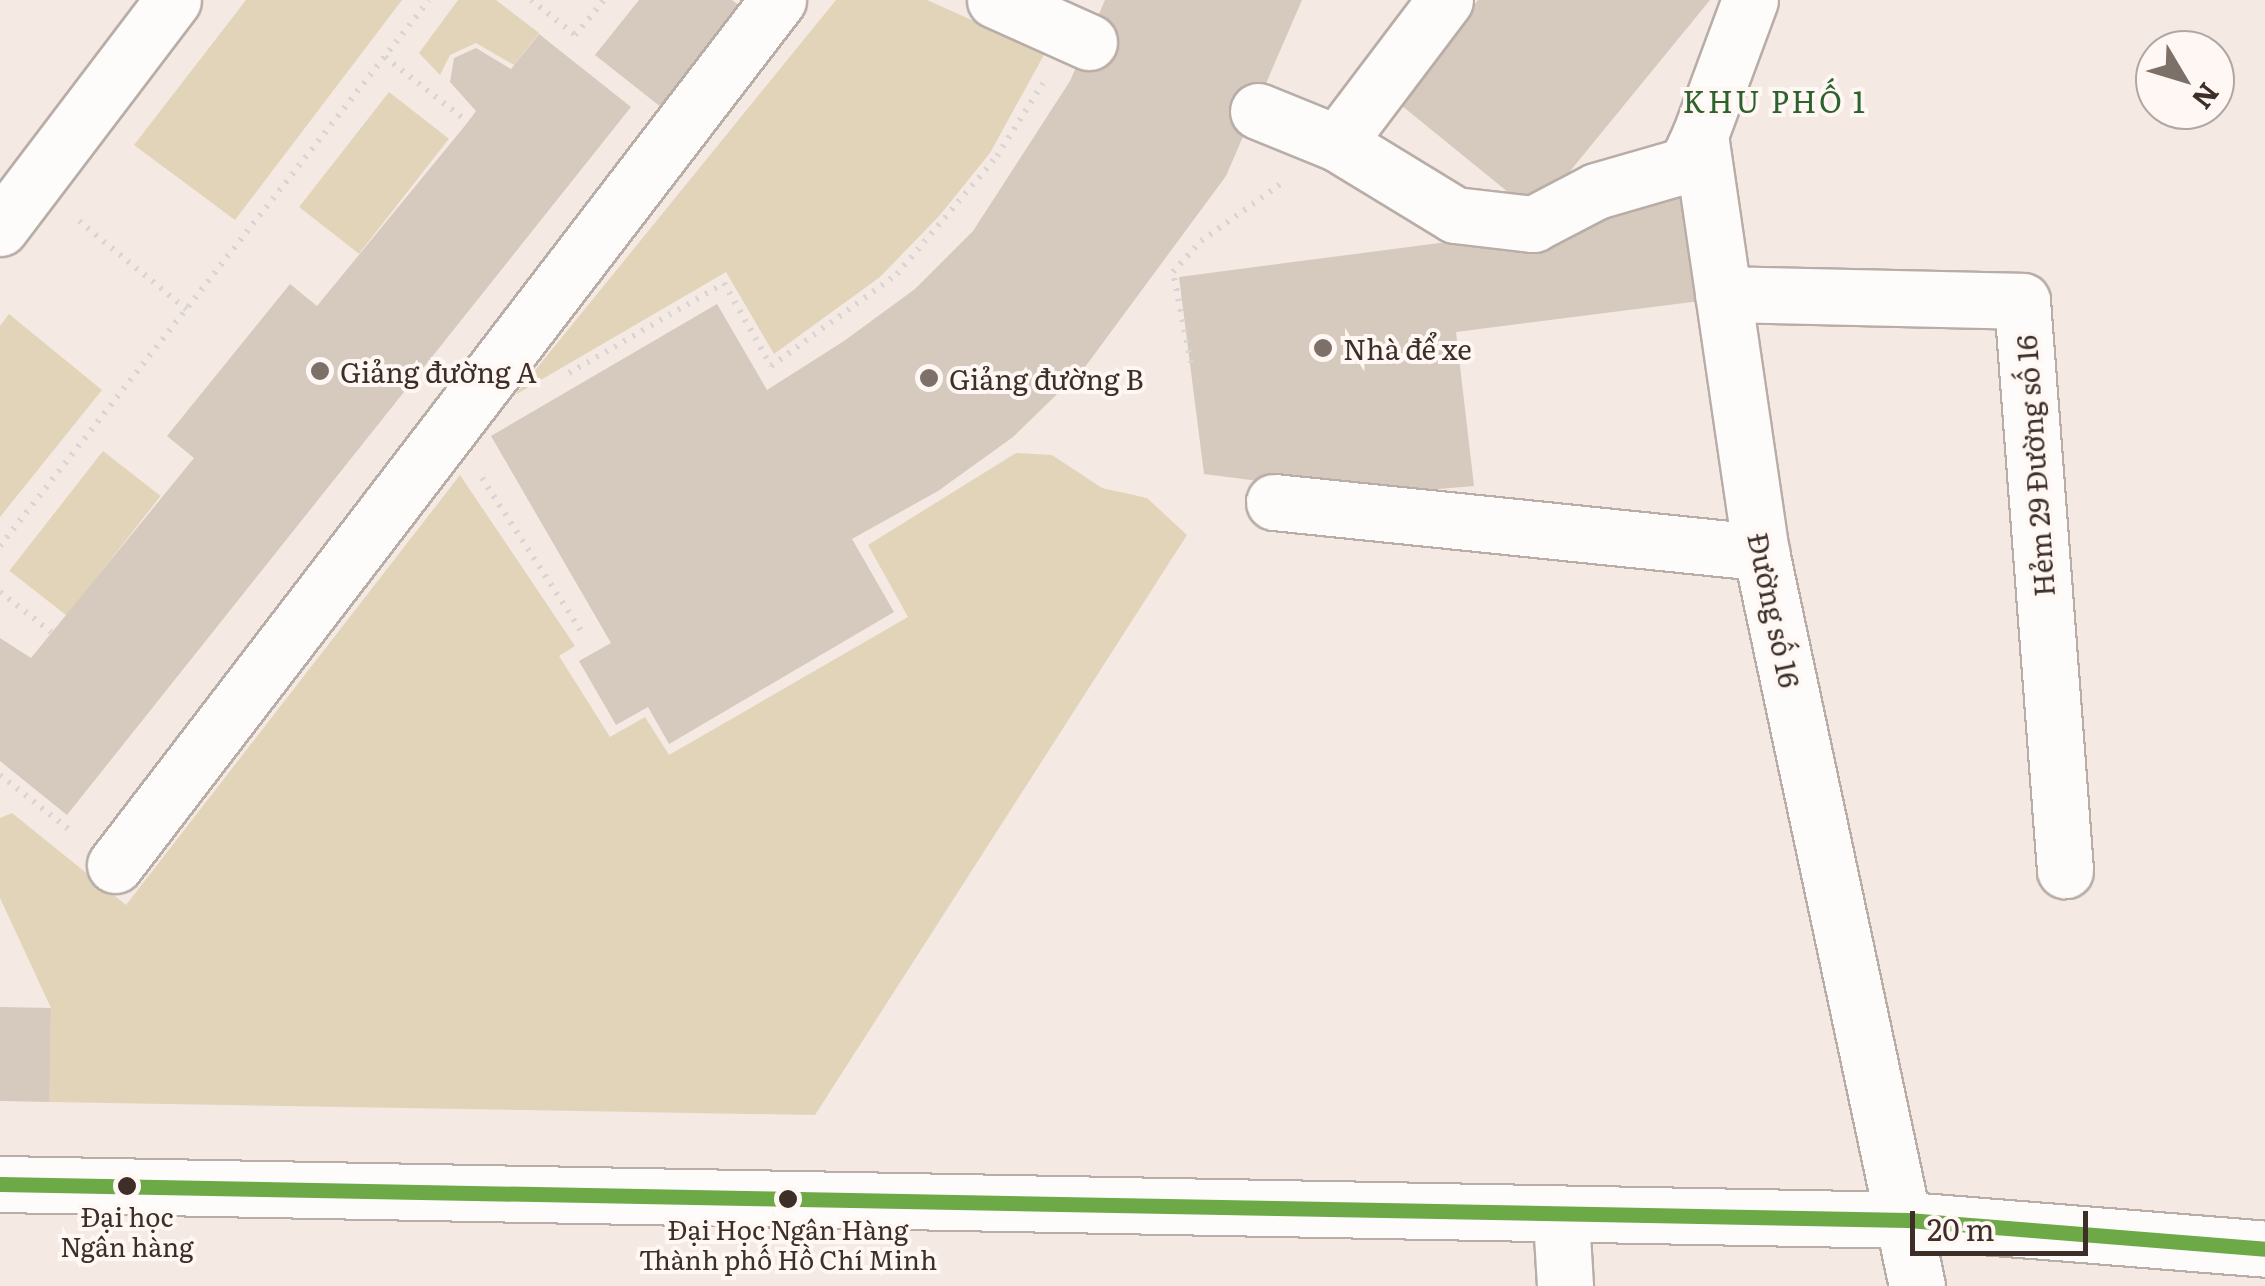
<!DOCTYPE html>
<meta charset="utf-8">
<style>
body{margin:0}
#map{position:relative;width:2265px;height:1286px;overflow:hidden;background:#f5e9e3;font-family:Literata,serif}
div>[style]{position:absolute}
.green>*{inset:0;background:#e2d4b9;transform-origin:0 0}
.building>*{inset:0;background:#d6c9bd;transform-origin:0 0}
.path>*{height:6px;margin-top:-3px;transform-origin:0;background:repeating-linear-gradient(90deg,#d8d5d3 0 2.5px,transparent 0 10.5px)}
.roads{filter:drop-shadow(2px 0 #b8ada7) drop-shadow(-2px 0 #b8ada7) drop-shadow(0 2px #b8ada7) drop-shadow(0 -2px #b8ada7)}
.minor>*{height:55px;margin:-27.5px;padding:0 27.5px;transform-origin:27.5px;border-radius:27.5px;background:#fefcfb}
.bus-1>*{height:15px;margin:-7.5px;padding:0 7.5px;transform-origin:7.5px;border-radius:7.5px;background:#6daa47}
.dots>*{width:28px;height:28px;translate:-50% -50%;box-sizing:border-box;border:5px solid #fff7f3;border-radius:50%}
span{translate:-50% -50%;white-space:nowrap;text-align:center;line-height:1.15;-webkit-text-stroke:8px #fff7f3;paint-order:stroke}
.bus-label{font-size:26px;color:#3d2f28}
.poi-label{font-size:28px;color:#3d2f28}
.left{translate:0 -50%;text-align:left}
.street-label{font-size:28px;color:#3d2f28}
.neighbourhood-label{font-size:30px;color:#2d622d;letter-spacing:2.5px}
.north{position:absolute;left:2135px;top:30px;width:100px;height:100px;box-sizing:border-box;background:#fff7f3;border:2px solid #b1a7a2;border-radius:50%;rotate:128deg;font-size:28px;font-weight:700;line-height:40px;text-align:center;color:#3d2f28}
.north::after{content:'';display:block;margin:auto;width:35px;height:45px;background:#7d7069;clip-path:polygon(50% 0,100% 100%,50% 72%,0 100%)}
.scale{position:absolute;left:1910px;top:1211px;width:178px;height:45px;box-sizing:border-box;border:5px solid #3d2f28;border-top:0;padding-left:12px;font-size:30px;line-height:35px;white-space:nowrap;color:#3d2f28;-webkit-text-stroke:8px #fff7f3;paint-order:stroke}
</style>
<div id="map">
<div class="green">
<div style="clip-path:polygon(246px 0,402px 0,235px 220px,134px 145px)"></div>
<div style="clip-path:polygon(458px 0,496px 0,539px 33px,514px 65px,476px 43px,450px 55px,440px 75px,419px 53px)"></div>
<div style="clip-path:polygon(836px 0,927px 0,1045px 53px,990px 153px,940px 215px,880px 277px,774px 354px,726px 272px,515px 395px)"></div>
<div style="left:389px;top:92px;width:76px;height:146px;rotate:38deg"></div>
<div style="clip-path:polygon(9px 314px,102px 390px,0 517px,0 326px)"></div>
<div style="left:103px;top:451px;width:73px;height:152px;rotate:38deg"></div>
<div style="clip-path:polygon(1016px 453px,1052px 455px,1102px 488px,1147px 498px,1187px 535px,815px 1115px,49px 1102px,51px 1008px,0 898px,0 818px,12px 813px,126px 905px,460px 475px,575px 646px,559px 656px,610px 737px,645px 717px,669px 755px,908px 617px,868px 545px)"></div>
</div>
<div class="building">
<div style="clip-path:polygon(639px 0,732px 0,745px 10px,666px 111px,595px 55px)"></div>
<div style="clip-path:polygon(1105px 0,1302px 0,1226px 176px,1085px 367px,1013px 437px,938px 491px,852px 539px,894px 612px,669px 744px,648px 707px,616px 725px,579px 661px,611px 643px,491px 436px,717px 304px,767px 390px,844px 341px,915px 289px,973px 231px,1070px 81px)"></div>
<div style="clip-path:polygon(1478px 0,1710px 0,1535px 214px,1396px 101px)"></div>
<div style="clip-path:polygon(539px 34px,631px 107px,67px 815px,0 761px,0 638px,31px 658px,194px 458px,167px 436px,290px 284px,317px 306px,468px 122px,476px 111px,450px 82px,454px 58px,476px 48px,511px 69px)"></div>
<div style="clip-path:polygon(1689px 194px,1700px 301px,1456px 332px,1474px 486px,1368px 495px,1204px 474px,1179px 277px,1600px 222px,1598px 203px)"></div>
<div style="left:0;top:1007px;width:51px;height:94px;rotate:1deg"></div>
</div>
<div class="path">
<div style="left:531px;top:0;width:56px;rotate:38.5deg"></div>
<div style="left:575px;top:35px;width:45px;rotate:-50.4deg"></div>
<div style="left:385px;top:57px;width:105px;rotate:38.1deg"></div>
<div style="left:79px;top:221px;width:139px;rotate:39.4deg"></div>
<div style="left:1191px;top:363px;width:93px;rotate:-101.2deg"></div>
<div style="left:1173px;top:272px;width:42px;rotate:-47.9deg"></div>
<div style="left:1201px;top:241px;width:100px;rotate:-35.6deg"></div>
<div style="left:569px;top:373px;width:179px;rotate:-30.1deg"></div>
<div style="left:724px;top:283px;width:95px;rotate:60.5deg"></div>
<div style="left:771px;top:366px;width:156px;rotate:-36.1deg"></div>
<div style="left:897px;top:274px;width:155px;rotate:-49.7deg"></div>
<div style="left:997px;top:156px;width:86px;rotate:-57.8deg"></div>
<div style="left:482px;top:478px;width:186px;rotate:57.1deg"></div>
<div style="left:0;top:546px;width:694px;rotate:-51.84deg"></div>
<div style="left:0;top:592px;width:65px;rotate:38.1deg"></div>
<div style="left:0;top:775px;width:89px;rotate:38.2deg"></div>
</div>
<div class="roads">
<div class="minor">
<div style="left:995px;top:0;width:103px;rotate:24.1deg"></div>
<div style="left:1750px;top:0;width:144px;rotate:110.3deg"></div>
<div style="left:1700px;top:135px;width:421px;rotate:81.7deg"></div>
<div style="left:1761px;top:552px;width:750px;rotate:78deg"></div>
<div style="left:1258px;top:111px;width:85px;rotate:22.1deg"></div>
<div style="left:1337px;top:143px;width:179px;rotate:-52.9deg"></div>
<div style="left:1337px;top:143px;width:138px;rotate:31.4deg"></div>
<div style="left:1455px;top:215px;width:79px;rotate:6.6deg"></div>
<div style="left:1533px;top:224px;width:71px;rotate:-27.6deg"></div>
<div style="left:1596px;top:191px;width:94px;rotate:-16.1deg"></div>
<div style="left:1686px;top:165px;width:33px;rotate:-65deg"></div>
<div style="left:0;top:228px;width:286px;rotate:-52.8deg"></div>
<div style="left:1723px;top:294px;width:299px;rotate:1.3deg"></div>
<div style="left:2022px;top:301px;width:571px;rotate:85.68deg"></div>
<div style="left:1274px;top:502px;width:490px;rotate:5.9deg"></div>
<div style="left:115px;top:865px;width:1090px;rotate:-52.53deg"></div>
<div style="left:0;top:1184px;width:1908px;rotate:1.08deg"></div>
<div style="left:1908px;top:1220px;width:358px;rotate:4.6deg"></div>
<div style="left:1561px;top:1218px;width:68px;rotate:86.6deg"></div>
</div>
</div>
<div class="bus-1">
<div style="left:0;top:1184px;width:1908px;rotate:1.08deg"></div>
<div style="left:1908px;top:1220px;width:358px;rotate:4.6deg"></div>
</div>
<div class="dots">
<div style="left:1323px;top:348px;background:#7d7069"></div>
<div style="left:320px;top:371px;background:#7d7069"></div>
<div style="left:929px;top:378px;background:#7d7069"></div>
<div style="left:127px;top:1186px;background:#3d2f28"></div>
<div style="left:788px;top:1199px;background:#3d2f28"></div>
</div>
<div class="bus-label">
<span style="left:127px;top:1231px">Đại học<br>Ngân hàng</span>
<span style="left:788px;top:1244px">Đại Học Ngân Hàng<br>Thành phố Hồ Chí Minh</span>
</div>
<div class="poi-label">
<span class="left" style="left:1343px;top:348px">Nhà để xe</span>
<span class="left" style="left:340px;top:371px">Giảng đường A</span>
<span class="left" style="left:949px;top:378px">Giảng đường B</span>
</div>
<div class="street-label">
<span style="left:2034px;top:466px;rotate:-94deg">Hẻm 29 Đường số 16</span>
<span style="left:1775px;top:610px;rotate:78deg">Đường số 16</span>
</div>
<div class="neighbourhood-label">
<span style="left:1775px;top:100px">KHU PHỐ 1</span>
</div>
<div class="north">N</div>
<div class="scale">20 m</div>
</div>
